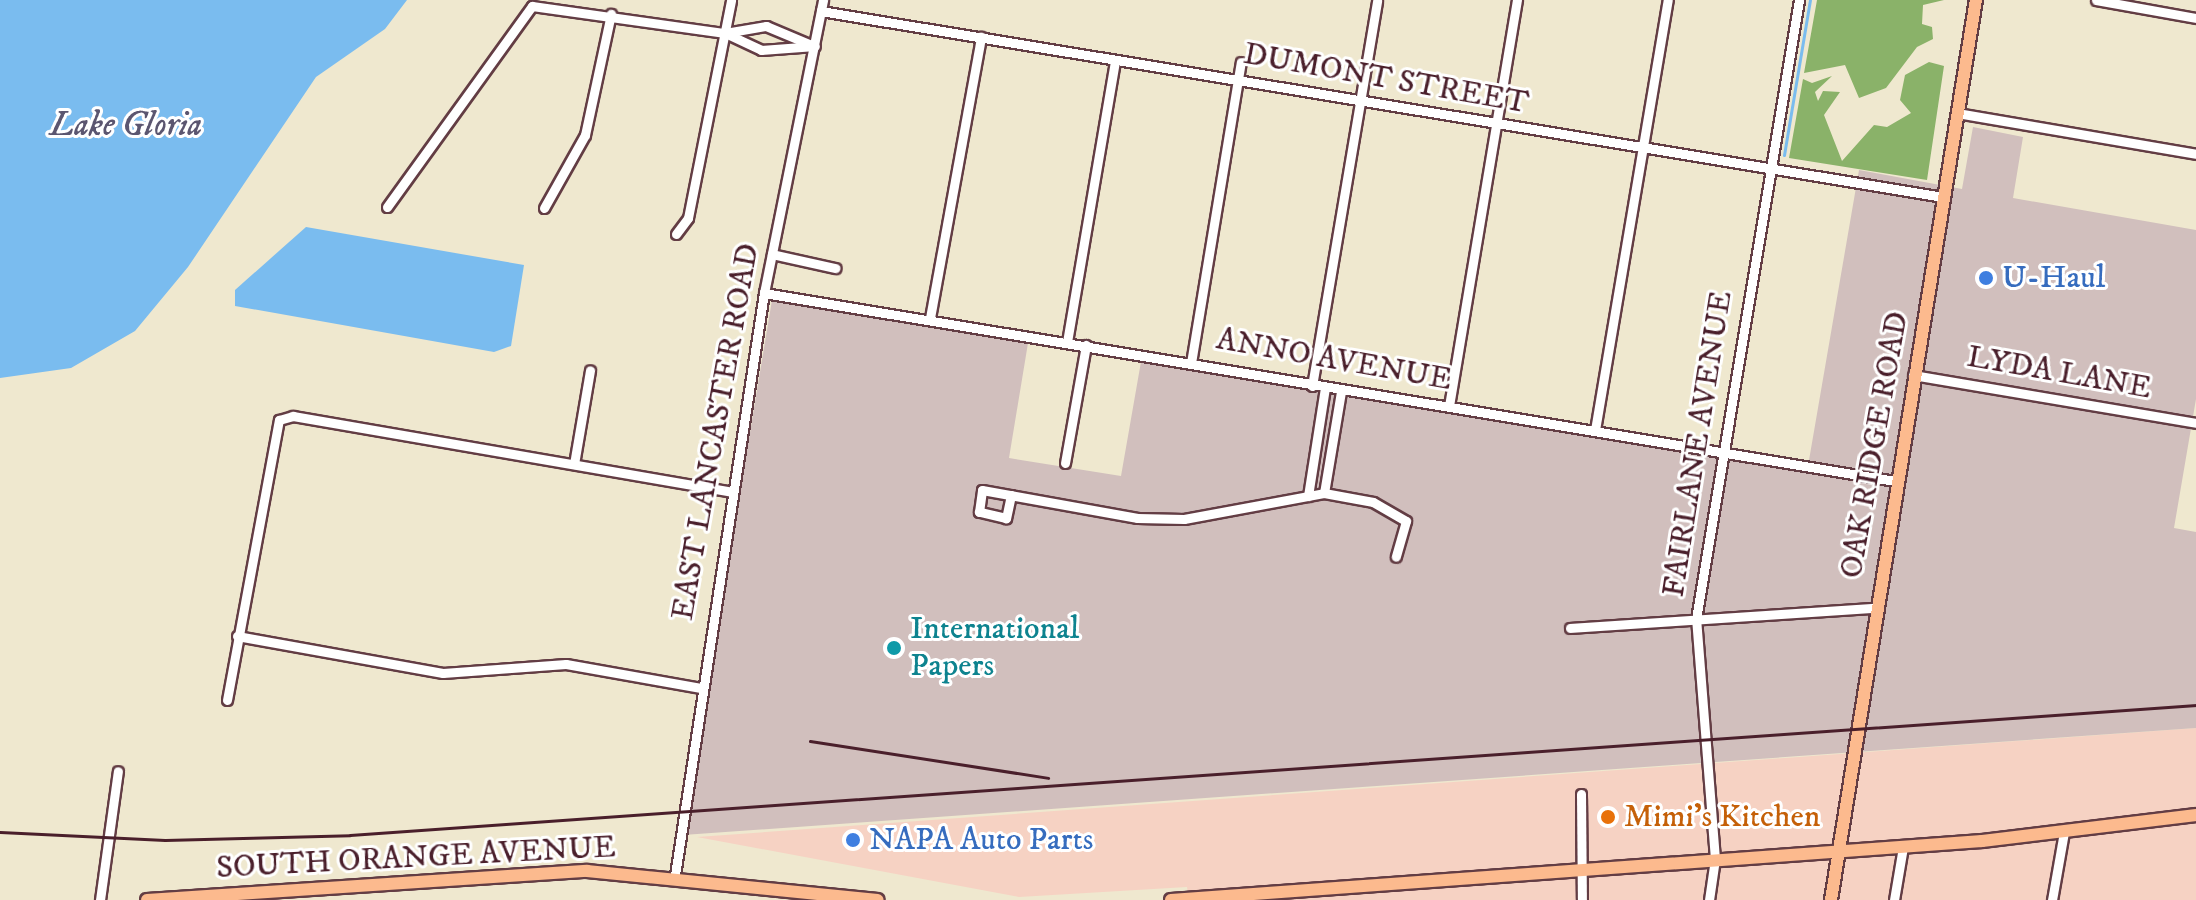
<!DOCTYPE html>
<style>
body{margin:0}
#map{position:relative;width:2196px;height:900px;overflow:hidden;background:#efe8cf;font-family:"IM FELL DW Pica",serif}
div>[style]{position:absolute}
.built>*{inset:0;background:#f6d2c3}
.industrial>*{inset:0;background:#d1bfbd}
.forest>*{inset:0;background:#8ab269}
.water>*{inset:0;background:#7abcef}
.stream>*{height:3px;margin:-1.5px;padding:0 1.5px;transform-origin:1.5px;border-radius:1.5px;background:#7abcef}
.roads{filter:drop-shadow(2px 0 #633d44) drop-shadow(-2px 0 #633d44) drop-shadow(0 2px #633d44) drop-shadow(0 -2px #633d44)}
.minor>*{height:9px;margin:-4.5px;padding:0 4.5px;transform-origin:4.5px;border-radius:4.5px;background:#fff}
.major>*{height:12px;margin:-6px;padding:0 6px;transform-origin:6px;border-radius:6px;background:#fcba8e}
.rail>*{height:3px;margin:-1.5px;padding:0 1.5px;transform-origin:1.5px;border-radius:1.5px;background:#4a1f2b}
.dots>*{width:22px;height:22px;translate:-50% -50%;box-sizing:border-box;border:4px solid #fff;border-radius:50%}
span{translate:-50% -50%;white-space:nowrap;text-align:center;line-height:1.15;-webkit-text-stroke:6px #fff;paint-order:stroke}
.street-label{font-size:32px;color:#4a1f2b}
.shop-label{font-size:32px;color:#366cbe}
.left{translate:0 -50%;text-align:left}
.culture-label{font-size:32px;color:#0d838f}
.food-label{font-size:32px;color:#c56008}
.water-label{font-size:34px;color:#5b5670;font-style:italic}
</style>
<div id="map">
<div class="built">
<div style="clip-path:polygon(2196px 728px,2196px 900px,1189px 900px,1187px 887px,1019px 897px,697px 837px)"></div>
</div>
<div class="industrial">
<div style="clip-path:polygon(1973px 127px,2023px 137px,2013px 198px,2196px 230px,2196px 399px,2174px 528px,2196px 532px,2196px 728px,683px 835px,773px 294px,1029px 337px,1009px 458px,1121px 476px,1142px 356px,1808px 466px,1859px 170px,1962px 189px)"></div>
</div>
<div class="forest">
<div style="clip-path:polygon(1817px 0,1944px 0,1923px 5px,1922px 24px,1932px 27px,1933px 39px,1917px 47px,1886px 88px,1859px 98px,1845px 65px,1804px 73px)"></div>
<div style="clip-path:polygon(1929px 62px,1944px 66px,1927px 180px,1789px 158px,1803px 79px,1812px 83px,1832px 76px,1815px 92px,1818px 101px,1823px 91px,1840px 92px,1824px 115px,1842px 161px,1874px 125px,1887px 127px,1911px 113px,1900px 100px,1905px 75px)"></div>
</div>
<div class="water">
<div style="clip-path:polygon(0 0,407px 0,385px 29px,316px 77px,188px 267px,135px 331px,71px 368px,0 378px)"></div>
<div style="clip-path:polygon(306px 227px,524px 265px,511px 346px,494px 352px,235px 306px,235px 290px)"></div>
</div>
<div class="stream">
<div style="left:1784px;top:155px;width:157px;rotate:-80.5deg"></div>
</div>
<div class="roads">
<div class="minor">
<div style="left:2096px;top:0;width:102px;rotate:10.2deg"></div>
<div style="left:821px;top:11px;width:1137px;rotate:9.41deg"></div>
<div style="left:725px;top:33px;width:42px;rotate:-9.7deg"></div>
<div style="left:766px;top:26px;width:47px;rotate:22.7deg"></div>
<div style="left:1957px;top:113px;width:242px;rotate:9.7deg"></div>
<div style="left:387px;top:207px;width:248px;rotate:-54.2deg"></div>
<div style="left:532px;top:6px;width:195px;rotate:8deg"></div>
<div style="left:725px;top:33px;width:40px;rotate:25deg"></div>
<div style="left:761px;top:50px;width:54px;rotate:-4.2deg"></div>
<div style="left:544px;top:208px;width:84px;rotate:-60.7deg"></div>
<div style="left:585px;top:135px;width:124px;rotate:-77.9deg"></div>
<div style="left:676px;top:234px;width:20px;rotate:-53deg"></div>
<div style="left:688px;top:218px;width:222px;rotate:-78.8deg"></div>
<div style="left:772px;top:254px;width:65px;rotate:12.5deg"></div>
<div style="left:764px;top:293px;width:1147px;rotate:9.44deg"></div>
<div style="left:930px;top:318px;width:286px;rotate:-79.7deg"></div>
<div style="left:1067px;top:342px;width:286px;rotate:-80.3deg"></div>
<div style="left:1191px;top:363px;width:305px;rotate:-80.6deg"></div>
<div style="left:1913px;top:375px;width:287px;rotate:9.6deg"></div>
<div style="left:1312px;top:386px;width:391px;rotate:-80.4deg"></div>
<div style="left:1449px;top:406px;width:412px;rotate:-80.5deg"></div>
<div style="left:1595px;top:430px;width:436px;rotate:-80.4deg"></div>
<div style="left:1065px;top:463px;width:120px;rotate:-79.9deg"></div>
<div style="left:574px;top:464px;width:95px;rotate:-80.3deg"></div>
<div style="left:1324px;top:493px;width:103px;rotate:-80.5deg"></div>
<div style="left:1011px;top:495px;width:24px;rotate:102deg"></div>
<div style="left:1006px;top:518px;width:28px;rotate:-167deg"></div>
<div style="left:979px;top:512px;width:22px;rotate:-82deg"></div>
<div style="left:982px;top:490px;width:158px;rotate:10.2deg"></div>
<div style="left:1137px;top:518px;width:47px;rotate:1.2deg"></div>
<div style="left:1184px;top:519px;width:142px;rotate:-10.5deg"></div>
<div style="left:1324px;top:493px;width:50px;rotate:10.4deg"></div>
<div style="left:1373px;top:502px;width:38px;rotate:30deg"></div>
<div style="left:1406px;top:521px;width:37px;rotate:106deg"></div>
<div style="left:1308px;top:496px;width:109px;rotate:-81.1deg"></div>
<div style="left:1570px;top:628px;width:305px;rotate:-3.8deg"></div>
<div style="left:237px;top:636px;width:209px;rotate:10.2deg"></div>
<div style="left:443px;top:673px;width:123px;rotate:-4.2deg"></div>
<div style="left:566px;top:664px;width:137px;rotate:10.1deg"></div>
<div style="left:227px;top:700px;width:285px;rotate:-79.5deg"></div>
<div style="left:279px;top:420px;width:15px;rotate:-16deg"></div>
<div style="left:293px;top:416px;width:445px;rotate:9.8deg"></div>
<div style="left:1581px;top:794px;width:106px;rotate:89.5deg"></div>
<div style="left:675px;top:875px;width:589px;rotate:-81.31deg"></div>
<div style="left:764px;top:293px;width:299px;rotate:-78.6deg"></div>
<div style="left:100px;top:900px;width:130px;rotate:-82.1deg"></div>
<div style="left:1709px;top:900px;width:41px;rotate:-81.7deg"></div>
<div style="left:1715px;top:859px;width:241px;rotate:-94.5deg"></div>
<div style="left:1696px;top:619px;width:628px;rotate:-80.55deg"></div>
<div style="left:1894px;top:900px;width:54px;rotate:-80.4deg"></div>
<div style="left:2052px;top:900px;width:69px;rotate:-80deg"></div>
</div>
<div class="major">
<div style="left:147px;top:900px;width:441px;rotate:-3.8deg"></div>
<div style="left:587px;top:871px;width:292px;rotate:5.7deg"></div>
<div style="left:1171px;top:900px;width:813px;rotate:-4.16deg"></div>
<div style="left:1982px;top:841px;width:216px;rotate:-6.9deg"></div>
<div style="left:1831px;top:900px;width:912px;rotate:-80.85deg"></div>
</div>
</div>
<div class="rail">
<div style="left:810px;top:741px;width:241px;rotate:8.8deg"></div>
<div style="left:0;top:832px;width:165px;rotate:2.8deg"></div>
<div style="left:165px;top:840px;width:185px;rotate:-1.5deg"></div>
<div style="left:350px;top:835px;width:1851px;rotate:-4.03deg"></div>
</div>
<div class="dots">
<div style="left:1986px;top:278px;background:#3f7fe0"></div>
<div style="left:894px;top:648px;background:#0f9aa8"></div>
<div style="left:1608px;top:817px;background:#e8710a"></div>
<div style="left:853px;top:840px;background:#3f7fe0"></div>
</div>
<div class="street-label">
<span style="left:1386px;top:79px;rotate:10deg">DUMONT STREET</span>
<span style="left:1334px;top:360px;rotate:10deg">ANNO AVENUE</span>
<span style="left:2059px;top:373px;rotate:10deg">LYDA LANE</span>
<span style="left:716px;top:432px;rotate:-80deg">EAST LANCASTER ROAD</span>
<span style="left:1698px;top:444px;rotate:-81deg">FAIRLANE AVENUE</span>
<span style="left:1875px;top:445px;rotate:-80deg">OAK RIDGE ROAD</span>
<span style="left:416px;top:858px;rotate:-3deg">SOUTH ORANGE AVENUE</span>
</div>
<div class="shop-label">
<span class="left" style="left:2002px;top:278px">U-Haul</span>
<span class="left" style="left:869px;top:840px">NAPA Auto Parts</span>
</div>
<div class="culture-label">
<span class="left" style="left:910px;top:648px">International<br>Papers</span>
</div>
<div class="food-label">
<span class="left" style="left:1624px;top:817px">Mimi's Kitchen</span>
</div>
<div class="water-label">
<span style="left:126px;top:126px">Lake Gloria</span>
</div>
</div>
